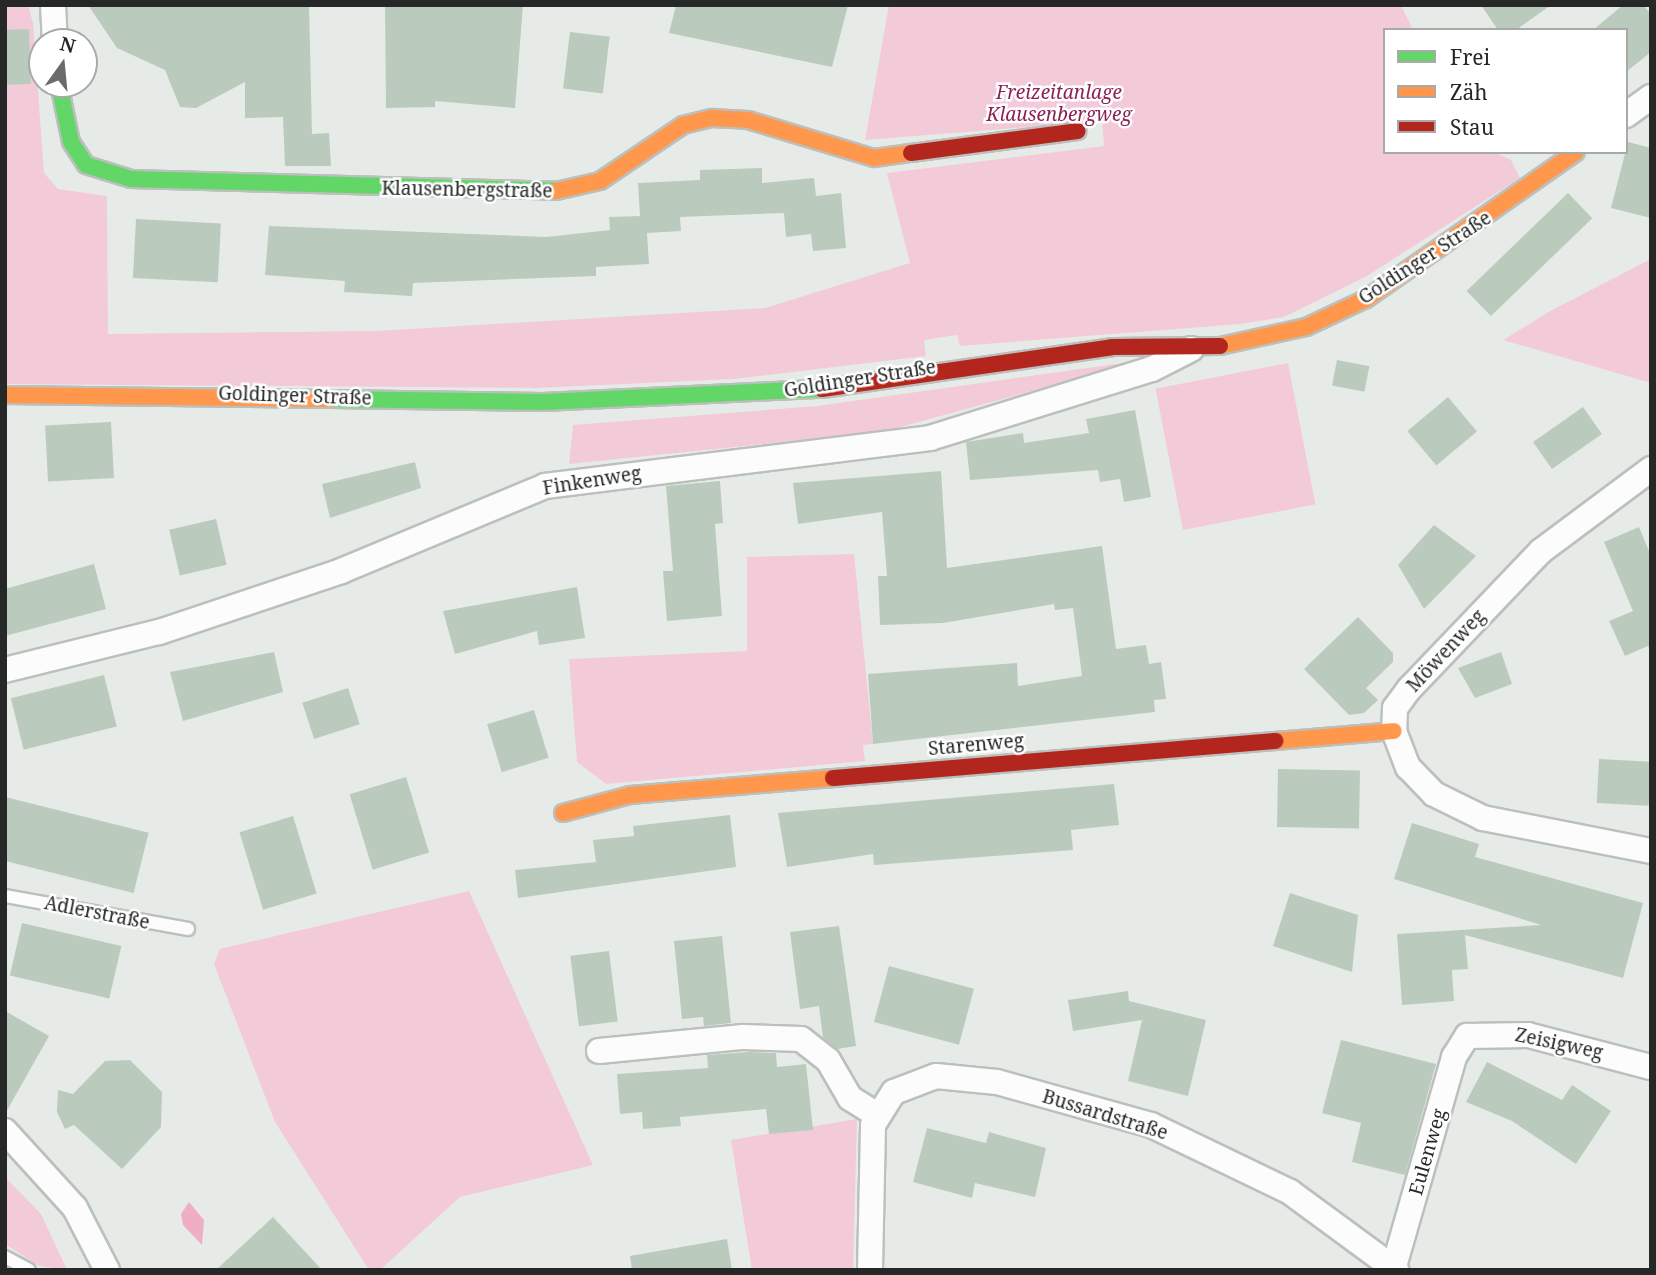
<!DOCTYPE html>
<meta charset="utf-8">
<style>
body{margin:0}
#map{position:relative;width:1656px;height:1275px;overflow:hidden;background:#e7ebe7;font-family:"Noto Serif",serif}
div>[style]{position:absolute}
.green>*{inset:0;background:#f3cbd8;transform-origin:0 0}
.water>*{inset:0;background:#efaec5}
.building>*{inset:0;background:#bacbbd;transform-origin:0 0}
.roads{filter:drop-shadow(2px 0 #bcc0bd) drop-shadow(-2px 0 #bcc0bd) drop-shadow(0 2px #bcc0bd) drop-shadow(0 -2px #bcc0bd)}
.lane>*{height:12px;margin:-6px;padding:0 6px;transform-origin:6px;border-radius:6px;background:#fbfcfb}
.street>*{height:24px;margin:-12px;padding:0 12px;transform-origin:12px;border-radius:12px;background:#fbfcfb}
.fast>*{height:16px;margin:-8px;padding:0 8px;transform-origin:8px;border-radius:8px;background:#63d668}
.slow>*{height:16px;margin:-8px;padding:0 8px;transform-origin:8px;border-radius:8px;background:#ff974d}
.jam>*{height:16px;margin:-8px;padding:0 8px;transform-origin:8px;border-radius:8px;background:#b3261e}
span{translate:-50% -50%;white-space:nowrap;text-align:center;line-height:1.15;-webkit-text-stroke:5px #fff;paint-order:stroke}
.park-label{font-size:19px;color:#8e2153;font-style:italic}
.street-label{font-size:19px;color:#252826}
.frame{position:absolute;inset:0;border:7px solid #252826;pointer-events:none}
.legend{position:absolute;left:1383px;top:28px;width:245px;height:126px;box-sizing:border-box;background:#fff;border:2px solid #a8a9a8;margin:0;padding:9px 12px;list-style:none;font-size:21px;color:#252826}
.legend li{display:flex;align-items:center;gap:14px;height:35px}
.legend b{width:35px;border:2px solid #a8a9a8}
.north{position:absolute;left:28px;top:28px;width:70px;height:70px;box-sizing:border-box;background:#fff;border:2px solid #a8a9a8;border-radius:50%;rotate:15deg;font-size:19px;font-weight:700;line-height:28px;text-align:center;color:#252826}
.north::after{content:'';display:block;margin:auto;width:24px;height:32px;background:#696c6a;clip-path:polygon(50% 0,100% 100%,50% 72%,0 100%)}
</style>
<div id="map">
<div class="green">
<div style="clip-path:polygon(5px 5px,28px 5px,33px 23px,44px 173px,58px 189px,107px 196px,108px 334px,376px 331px,765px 308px,910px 263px,887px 173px,1104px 146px,1102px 121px,865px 140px,889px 5px,1401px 5px,1413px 30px,1385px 30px,1385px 152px,1494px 152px,1511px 160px,1520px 178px,1367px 276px,1284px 317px,1240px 324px,960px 346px,957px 335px,924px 340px,926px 356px,734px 379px,537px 388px,5px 384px)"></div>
<div style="clip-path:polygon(1651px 259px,1651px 383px,1503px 340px,1552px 310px)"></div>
<div style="clip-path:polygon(1144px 360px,882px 432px,569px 464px,573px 425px,817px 406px)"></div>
<div style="left:1288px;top:363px;width:144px;height:135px;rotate:79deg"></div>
<div style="clip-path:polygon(854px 554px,873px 744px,863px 745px,865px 761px,606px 784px,577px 762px,569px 659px,747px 651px,747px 557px)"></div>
<div style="clip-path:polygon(469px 891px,593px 1165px,460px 1197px,380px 1270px,369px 1270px,275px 1122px,214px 964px,220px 949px)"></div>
<div style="clip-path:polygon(857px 1119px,853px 1270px,752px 1270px,731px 1140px)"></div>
<div style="clip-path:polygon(5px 1177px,41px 1214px,67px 1270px,39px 1266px,5px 1244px)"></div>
</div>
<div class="water">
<div style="clip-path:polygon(189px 1202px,204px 1220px,202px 1245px,183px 1225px,181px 1214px)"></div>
</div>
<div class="building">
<div style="clip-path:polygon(88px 5px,309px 5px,312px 134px,329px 133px,331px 166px,285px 166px,283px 117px,245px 118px,245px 82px,196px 108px,180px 107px,165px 70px,117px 48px)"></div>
<div style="clip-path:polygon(385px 5px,523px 5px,515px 108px,435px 101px,435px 107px,386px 108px)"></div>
<div style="clip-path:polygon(676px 5px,848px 5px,832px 67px,669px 33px)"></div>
<div style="clip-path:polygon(1481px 5px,1551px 5px,1516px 30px,1498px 30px)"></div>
<div style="clip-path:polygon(1623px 5px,1643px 5px,1651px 14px,1651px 52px,1626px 72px,1626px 30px,1593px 30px)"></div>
<div style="left:29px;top:29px;width:55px;height:24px;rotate:88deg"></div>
<div style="left:570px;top:32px;width:40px;height:57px;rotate:7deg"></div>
<div style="clip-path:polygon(1628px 142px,1651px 148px,1651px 218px,1611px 208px)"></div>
<div style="clip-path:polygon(762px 168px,762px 183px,814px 178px,816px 196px,841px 193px,846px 248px,813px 251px,811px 234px,786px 237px,784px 213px,680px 217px,681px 231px,647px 233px,649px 264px,596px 267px,596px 276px,413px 283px,412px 296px,344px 292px,345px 281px,265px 275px,269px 226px,546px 237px,610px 230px,609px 217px,640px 216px,638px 183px,700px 180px,700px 170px)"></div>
<div style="left:1568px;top:193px;width:35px;height:141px;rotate:46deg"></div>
<div style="left:136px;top:219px;width:85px;height:59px;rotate:3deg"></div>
<div style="left:1337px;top:360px;width:33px;height:26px;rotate:11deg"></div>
<div style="left:1448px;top:397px;width:45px;height:53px;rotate:50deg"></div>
<div style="left:1583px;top:407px;width:33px;height:61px;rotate:55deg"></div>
<div style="clip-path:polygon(1135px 410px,1151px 497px,1124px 502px,1120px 479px,1100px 482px,1098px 470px,970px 480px,966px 442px,1023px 433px,1024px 443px,1089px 433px,1086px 419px)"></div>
<div style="left:111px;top:422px;width:56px;height:66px;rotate:87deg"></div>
<div style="clip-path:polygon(415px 462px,421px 488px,330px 518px,322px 484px)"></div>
<div style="clip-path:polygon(941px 471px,947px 568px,1102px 546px,1116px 649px,1146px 645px,1149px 664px,1161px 662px,1166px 699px,1154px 700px,1155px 712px,873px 744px,868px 674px,1017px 663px,1018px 686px,1082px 676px,1073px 608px,1055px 610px,1054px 604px,943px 623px,880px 625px,878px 576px,887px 576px,882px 512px,798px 524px,793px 483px)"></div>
<div style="clip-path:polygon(720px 481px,723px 523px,715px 524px,722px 616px,667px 621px,663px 571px,673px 571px,666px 486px)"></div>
<div style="left:216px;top:519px;width:47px;height:48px;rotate:77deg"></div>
<div style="clip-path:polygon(1434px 525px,1476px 556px,1424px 609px,1398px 565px)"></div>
<div style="clip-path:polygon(1639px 527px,1651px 556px,1651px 652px,1648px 646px,1625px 656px,1609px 621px,1633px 611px,1604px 542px)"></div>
<div style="clip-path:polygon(94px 564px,106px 609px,5px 636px,5px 589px)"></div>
<div style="clip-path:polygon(577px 587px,585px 638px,539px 645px,537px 631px,455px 654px,443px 611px)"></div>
<div style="clip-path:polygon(1358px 617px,1393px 653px,1393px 662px,1366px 688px,1378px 700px,1364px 713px,1349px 715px,1304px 669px)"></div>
<div style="clip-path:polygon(274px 652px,283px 692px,183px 721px,170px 672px)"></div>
<div style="clip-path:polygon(1501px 652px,1512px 684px,1475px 698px,1458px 668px)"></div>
<div style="left:104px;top:675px;width:53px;height:96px;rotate:76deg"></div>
<div style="left:348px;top:688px;width:38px;height:48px;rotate:72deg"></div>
<div style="left:534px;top:710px;width:50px;height:49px;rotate:73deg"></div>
<div style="left:1599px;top:759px;width:52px;height:44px;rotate:3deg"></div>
<div style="left:1278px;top:769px;width:82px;height:58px;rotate:1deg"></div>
<div style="left:406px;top:777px;width:79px;height:59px;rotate:73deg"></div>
<div style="clip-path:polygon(1114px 784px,1119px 825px,1071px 830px,1073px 850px,874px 865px,873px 854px,787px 867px,778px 813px)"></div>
<div style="left:5px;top:797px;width:148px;height:62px;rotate:14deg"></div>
<div style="clip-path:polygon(730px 815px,736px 867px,518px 898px,515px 870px,596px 862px,593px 840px,634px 836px,633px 826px)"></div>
<div style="left:293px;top:816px;width:81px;height:56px;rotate:73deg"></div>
<div style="clip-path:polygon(1412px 823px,1479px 844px,1475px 857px,1643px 903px,1623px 978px,1465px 935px,1468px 969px,1452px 970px,1454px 1001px,1402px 1005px,1397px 934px,1541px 925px,1394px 879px)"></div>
<div style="clip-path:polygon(1290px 893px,1358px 915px,1352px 972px,1273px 946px)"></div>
<div style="left:22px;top:923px;width:102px;height:54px;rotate:13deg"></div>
<div style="clip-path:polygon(839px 926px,856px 1046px,837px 1049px,823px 1038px,819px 1006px,800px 1009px,790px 932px)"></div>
<div style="clip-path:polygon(722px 936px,731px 1023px,704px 1026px,703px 1017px,682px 1019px,674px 941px)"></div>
<div style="left:609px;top:951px;width:71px;height:39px;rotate:83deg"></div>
<div style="left:889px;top:966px;width:88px;height:58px;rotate:15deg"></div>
<div style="clip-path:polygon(1128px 991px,1129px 1001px,1206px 1020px,1188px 1096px,1128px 1081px,1142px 1020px,1073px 1031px,1068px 1000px)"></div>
<div style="clip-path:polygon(5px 1011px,49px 1036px,5px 1114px)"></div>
<div style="clip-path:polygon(1341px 1040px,1436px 1064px,1405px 1175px,1352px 1162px,1361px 1123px,1322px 1113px)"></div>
<div style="clip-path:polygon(748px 1052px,776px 1053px,777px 1067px,806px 1064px,813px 1130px,769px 1134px,766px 1109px,680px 1117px,681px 1126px,643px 1129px,642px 1112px,620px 1114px,617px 1074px,708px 1068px,707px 1055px)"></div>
<div style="clip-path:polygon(130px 1060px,162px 1092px,161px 1127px,122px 1169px,74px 1125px,65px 1129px,57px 1112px,58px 1090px,73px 1094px,105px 1061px)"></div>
<div style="clip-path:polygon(1487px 1062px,1562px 1100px,1572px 1085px,1611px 1111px,1576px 1164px,1512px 1121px,1466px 1102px)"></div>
<div style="clip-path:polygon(927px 1128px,986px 1143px,989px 1132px,1046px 1148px,1035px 1197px,975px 1183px,972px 1198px,913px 1182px)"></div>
<div style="clip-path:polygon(273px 1217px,322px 1270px,216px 1270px)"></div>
<div style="clip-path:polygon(727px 1239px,732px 1270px,632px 1270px,630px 1256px)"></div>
</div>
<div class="roads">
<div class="lane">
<div style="left:5px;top:896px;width:186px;rotate:10.2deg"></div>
<div style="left:5px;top:1257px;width:27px;rotate:28deg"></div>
</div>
<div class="street">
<div style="left:53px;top:5px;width:37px;rotate:87deg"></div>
<div style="left:1626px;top:115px;width:31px;rotate:-36deg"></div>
<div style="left:1651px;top:469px;width:137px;rotate:143.3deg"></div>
<div style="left:1541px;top:551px;width:191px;rotate:133.7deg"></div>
<div style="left:1409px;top:689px;width:24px;rotate:126deg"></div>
<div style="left:1395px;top:708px;width:23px;rotate:92deg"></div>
<div style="left:1394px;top:731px;width:39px;rotate:69deg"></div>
<div style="left:1408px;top:767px;width:37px;rotate:46deg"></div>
<div style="left:1434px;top:794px;width:55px;rotate:26.1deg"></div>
<div style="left:1483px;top:818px;width:171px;rotate:11.1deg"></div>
<div style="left:5px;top:670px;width:159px;rotate:-13.9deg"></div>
<div style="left:159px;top:632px;width:192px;rotate:-18.5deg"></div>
<div style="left:341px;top:571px;width:221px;rotate:-22.6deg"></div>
<div style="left:545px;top:486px;width:388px;rotate:-7.1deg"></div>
<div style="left:930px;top:438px;width:232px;rotate:-17.3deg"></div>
<div style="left:1152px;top:369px;width:44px;rotate:-27.1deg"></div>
<div style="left:599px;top:1051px;width:145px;rotate:-5.6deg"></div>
<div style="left:743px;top:1037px;width:58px;rotate:2deg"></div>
<div style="left:801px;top:1039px;width:34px;rotate:38deg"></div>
<div style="left:828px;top:1060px;width:44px;rotate:59.9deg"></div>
<div style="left:850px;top:1098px;width:32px;rotate:32deg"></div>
<div style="left:5px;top:1131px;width:104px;rotate:47.7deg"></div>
<div style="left:75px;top:1208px;width:70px;rotate:62.7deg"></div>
<div style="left:870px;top:1270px;width:145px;rotate:-88.8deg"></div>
<div style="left:873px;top:1125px;width:39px;rotate:-58deg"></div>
<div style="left:894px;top:1092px;width:45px;rotate:-20.9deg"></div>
<div style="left:936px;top:1076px;width:61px;rotate:5.6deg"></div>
<div style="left:997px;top:1082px;width:160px;rotate:15.6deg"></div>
<div style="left:1151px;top:1125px;width:154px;rotate:25.7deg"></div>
<div style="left:1290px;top:1192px;width:132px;rotate:36.3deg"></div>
<div style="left:1393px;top:1270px;width:222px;rotate:-74deg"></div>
<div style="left:1454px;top:1057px;width:25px;rotate:-58deg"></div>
<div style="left:1467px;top:1036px;width:61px;rotate:-0.9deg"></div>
<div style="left:1528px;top:1035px;width:127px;rotate:14.6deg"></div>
</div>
<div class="fast">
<div style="left:59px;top:84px;width:59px;rotate:78.3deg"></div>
<div style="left:71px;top:142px;width:27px;rotate:57deg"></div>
<div style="left:86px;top:165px;width:47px;rotate:17.3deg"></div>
<div style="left:131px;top:179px;width:425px;rotate:1.6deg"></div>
<div style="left:331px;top:399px;width:212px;rotate:0.8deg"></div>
<div style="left:543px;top:402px;width:279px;rotate:-2.7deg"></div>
</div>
<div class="slow">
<div style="left:556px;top:191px;width:45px;rotate:-12.8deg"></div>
<div style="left:600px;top:181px;width:100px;rotate:-34deg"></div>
<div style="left:683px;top:125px;width:30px;rotate:-14deg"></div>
<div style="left:712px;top:118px;width:36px;rotate:3deg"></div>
<div style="left:748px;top:120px;width:132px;rotate:16.8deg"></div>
<div style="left:874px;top:158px;width:37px;rotate:-8deg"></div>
<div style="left:1220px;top:346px;width:88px;rotate:-12.5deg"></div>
<div style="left:1306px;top:327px;width:66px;rotate:-25deg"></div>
<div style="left:1366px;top:299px;width:256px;rotate:-35deg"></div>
<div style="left:5px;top:395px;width:326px;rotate:0.7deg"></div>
<div style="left:1275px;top:741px;width:119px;rotate:-4.8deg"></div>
<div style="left:563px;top:813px;width:69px;rotate:-15deg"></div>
<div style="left:630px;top:795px;width:204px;rotate:-4.8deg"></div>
</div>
<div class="jam">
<div style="left:911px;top:153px;width:168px;rotate:-7.5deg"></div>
<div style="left:822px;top:389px;width:293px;rotate:-8.2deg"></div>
<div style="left:1112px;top:347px;width:108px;rotate:-0.5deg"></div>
<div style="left:833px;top:778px;width:444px;rotate:-4.8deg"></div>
</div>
</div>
<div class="park-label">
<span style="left:1059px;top:104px">Freizeitanlage<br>Klausenbergweg</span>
</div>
<div class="street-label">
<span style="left:467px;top:190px;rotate:1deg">Klausenbergstraße</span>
<span style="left:1425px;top:258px;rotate:-33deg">Goldinger Straße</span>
<span style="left:860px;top:379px;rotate:-9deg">Goldinger Straße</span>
<span style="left:295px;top:396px;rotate:2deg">Goldinger Straße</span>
<span style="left:592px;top:481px;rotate:-9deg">Finkenweg</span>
<span style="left:1446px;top:651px;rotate:-47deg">Möwenweg</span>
<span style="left:976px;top:745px;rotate:-5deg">Starenweg</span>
<span style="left:97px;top:913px;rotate:11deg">Adlerstraße</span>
<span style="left:1559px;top:1044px;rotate:12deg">Zeisigweg</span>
<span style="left:1105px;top:1115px;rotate:17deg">Bussardstraße</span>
<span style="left:1428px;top:1152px;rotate:-74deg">Eulenweg</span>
</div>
<div class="frame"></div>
<ul class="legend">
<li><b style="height:9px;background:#63d668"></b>Frei</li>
<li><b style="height:9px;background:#ff974d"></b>Zäh</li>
<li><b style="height:9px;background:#b3261e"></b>Stau</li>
</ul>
<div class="north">N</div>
</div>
